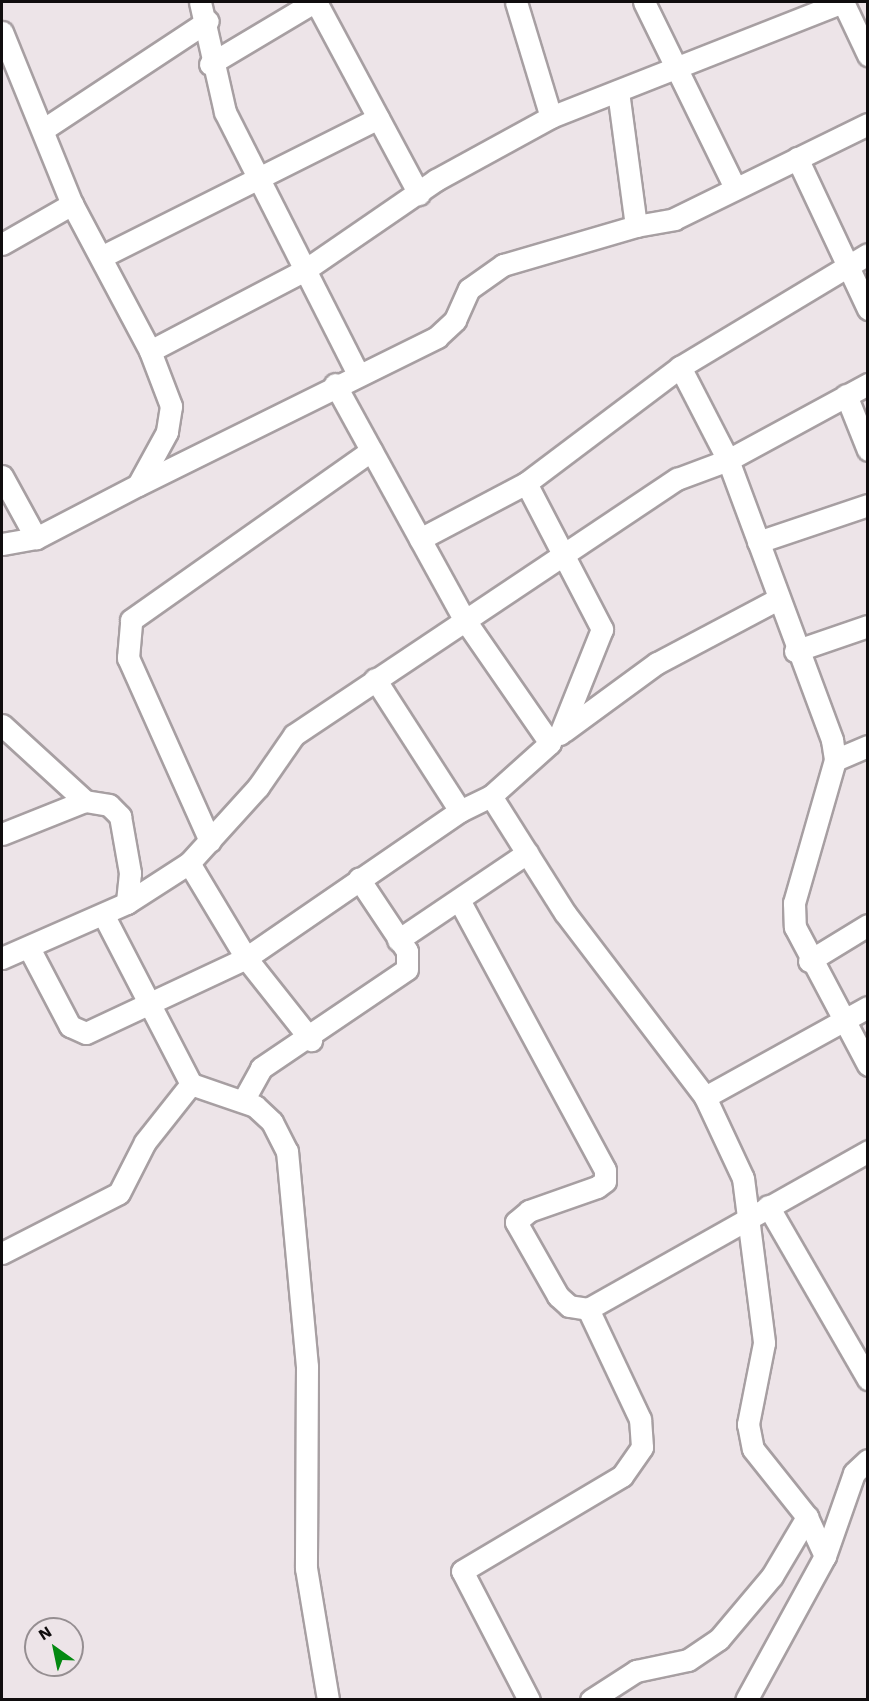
<!DOCTYPE html>
<style>
body{margin:0}
#map{position:relative;width:869px;height:1701px;overflow:hidden;background:#ede4e8;font-family:"Work Sans",sans-serif}
div>[style]{position:absolute}
.roads{filter:drop-shadow(2px 0 #a79fa2) drop-shadow(-2px 0 #a79fa2) drop-shadow(0 2px #a79fa2) drop-shadow(0 -2px #a79fa2)}
.minor>*{height:21px;margin:-10.5px;padding:0 10.5px;transform-origin:10.5px;border-radius:10.5px;background:#fff}
span{translate:-50% -50%;white-space:nowrap;text-align:center;line-height:1.15;-webkit-text-stroke:5px #ede4e8;paint-order:stroke}
.frame{position:absolute;inset:0;border:3px solid #100d0e;pointer-events:none}
.north{position:absolute;left:24px;top:1617px;width:60px;height:60px;box-sizing:border-box;background:#ede4e8;border:2px solid #958e91;border-radius:50%;rotate:327deg;font-size:16px;font-weight:700;line-height:24px;text-align:center;color:#100d0e}
.north::after{content:'';display:block;margin:auto;width:21px;height:27px;background:#048911;clip-path:polygon(50% 0,100% 100%,50% 72%,0 100%)}
</style>
<div id="map">
<div class="roads">
<div class="minor">
<div style="left:200px;top:2px;width:113px;rotate:77.2deg"></div>
<div style="left:225px;top:112px;width:292px;rotate:63.1deg"></div>
<div style="left:316px;top:2px;width:218px;rotate:61.8deg"></div>
<div style="left:516px;top:2px;width:120px;rotate:73.1deg"></div>
<div style="left:644px;top:2px;width:207px;rotate:63.9deg"></div>
<div style="left:843px;top:2px;width:59px;rotate:64.7deg"></div>
<div style="left:2px;top:32px;width:186px;rotate:67.9deg"></div>
<div style="left:72px;top:204px;width:166px;rotate:62deg"></div>
<div style="left:150px;top:351px;width:59px;rotate:69.1deg"></div>
<div style="left:171px;top:406px;width:26px;rotate:99deg"></div>
<div style="left:167px;top:432px;width:60px;rotate:118.7deg"></div>
<div style="left:138px;top:485px;width:115px;rotate:152.5deg"></div>
<div style="left:36px;top:538px;width:35px;rotate:170deg"></div>
<div style="left:210px;top:64px;width:121px;rotate:-30.8deg"></div>
<div style="left:44px;top:129px;width:196px;rotate:-33.4deg"></div>
<div style="left:797px;top:158px;width:167px;rotate:64.8deg"></div>
<div style="left:636px;top:226px;width:39px;rotate:-10deg"></div>
<div style="left:674px;top:219px;width:216px;rotate:-26.1deg"></div>
<div style="left:2px;top:244px;width:81px;rotate:-29.7deg"></div>
<div style="left:101px;top:257px;width:310px;rotate:-26.6deg"></div>
<div style="left:150px;top:351px;width:175px;rotate:-27.6deg"></div>
<div style="left:305px;top:270px;width:159px;rotate:-34.5deg"></div>
<div style="left:436px;top:180px;width:131px;rotate:-28.7deg"></div>
<div style="left:551px;top:117px;width:314px;rotate:-21.5deg"></div>
<div style="left:680px;top:367px;width:105px;rotate:62.7deg"></div>
<div style="left:728px;top:460px;width:299px;rotate:69.6deg"></div>
<div style="left:832px;top:740px;width:20px;rotate:81deg"></div>
<div style="left:835px;top:760px;width:149px;rotate:106deg"></div>
<div style="left:794px;top:903px;width:24px;rotate:88deg"></div>
<div style="left:795px;top:927px;width:156px;rotate:62.1deg"></div>
<div style="left:846px;top:395px;width:59px;rotate:68.2deg"></div>
<div style="left:2px;top:476px;width:71px;rotate:61.3deg"></div>
<div style="left:526px;top:483px;width:165px;rotate:62.5deg"></div>
<div style="left:602px;top:629px;width:113px;rotate:111.8deg"></div>
<div style="left:138px;top:485px;width:334px;rotate:-26.3deg"></div>
<div style="left:437px;top:337px;width:25px;rotate:-43deg"></div>
<div style="left:455px;top:320px;width:34px;rotate:-66deg"></div>
<div style="left:469px;top:289px;width:42px;rotate:-35.2deg"></div>
<div style="left:503px;top:265px;width:139px;rotate:-16.3deg"></div>
<div style="left:636px;top:226px;width:136px;rotate:-97.6deg"></div>
<div style="left:420px;top:539px;width:120px;rotate:-27.8deg"></div>
<div style="left:526px;top:483px;width:193px;rotate:-37deg"></div>
<div style="left:680px;top:367px;width:219px;rotate:-31deg"></div>
<div style="left:758px;top:542px;width:116px;rotate:-18.6deg"></div>
<div style="left:795px;top:651px;width:77px;rotate:-18.9deg"></div>
<div style="left:375px;top:679px;width:157px;rotate:57.2deg"></div>
<div style="left:2px;top:725px;width:113px;rotate:42.5deg"></div>
<div style="left:85px;top:801px;width:24px;rotate:9deg"></div>
<div style="left:109px;top:805px;width:16px;rotate:45deg"></div>
<div style="left:120px;top:816px;width:58px;rotate:80deg"></div>
<div style="left:130px;top:873px;width:30px;rotate:96deg"></div>
<div style="left:127px;top:903px;width:137px;rotate:156.3deg"></div>
<div style="left:564px;top:731px;width:115px;rotate:-36.2deg"></div>
<div style="left:657px;top:663px;width:137px;rotate:-27.9deg"></div>
<div style="left:835px;top:760px;width:36px;rotate:-23deg"></div>
<div style="left:491px;top:796px;width:138px;rotate:57.7deg"></div>
<div style="left:565px;top:913px;width:231px;rotate:52.7deg"></div>
<div style="left:705px;top:1097px;width:89px;rotate:64.9deg"></div>
<div style="left:743px;top:1178px;width:166px;rotate:82.7deg"></div>
<div style="left:764px;top:1343px;width:83px;rotate:101.2deg"></div>
<div style="left:748px;top:1424px;width:25px;rotate:79deg"></div>
<div style="left:753px;top:1449px;width:87px;rotate:51.5deg"></div>
<div style="left:807px;top:1517px;width:43px;rotate:65.2deg"></div>
<div style="left:825px;top:1556px;width:164px;rotate:118.7deg"></div>
<div style="left:2px;top:834px;width:89px;rotate:-21.7deg"></div>
<div style="left:210px;top:841px;width:201px;rotate:-114.1deg"></div>
<div style="left:128px;top:658px;width:38px;rotate:-85deg"></div>
<div style="left:131px;top:620px;width:294px;rotate:-35.2deg"></div>
<div style="left:189px;top:863px;width:111px;rotate:59deg"></div>
<div style="left:246px;top:958px;width:105px;rotate:51.6deg"></div>
<div style="left:459px;top:900px;width:307px;rotate:61.6deg"></div>
<div style="left:605px;top:1170px;width:11px;rotate:90deg"></div>
<div style="left:605px;top:1181px;width:10px;rotate:143deg"></div>
<div style="left:597px;top:1187px;width:72px;rotate:160.6deg"></div>
<div style="left:529px;top:1211px;width:17px;rotate:140deg"></div>
<div style="left:516px;top:1222px;width:85px;rotate:60.4deg"></div>
<div style="left:558px;top:1296px;width:15px;rotate:42deg"></div>
<div style="left:569px;top:1306px;width:19px;rotate:9deg"></div>
<div style="left:127px;top:903px;width:74px;rotate:-32.8deg"></div>
<div style="left:189px;top:863px;width:103px;rotate:-47.8deg"></div>
<div style="left:258px;top:787px;width:63px;rotate:-55.3deg"></div>
<div style="left:294px;top:735px;width:461px;rotate:-33.8deg"></div>
<div style="left:677px;top:479px;width:54px;rotate:-20.4deg"></div>
<div style="left:728px;top:460px;width:159px;rotate:-28.5deg"></div>
<div style="left:104px;top:916px;width:189px;rotate:62.6deg"></div>
<div style="left:191px;top:1084px;width:68px;rotate:19deg"></div>
<div style="left:255px;top:1106px;width:23px;rotate:43deg"></div>
<div style="left:272px;top:1122px;width:33px;rotate:63deg"></div>
<div style="left:287px;top:1151px;width:216px;rotate:84.7deg"></div>
<div style="left:307px;top:1366px;width:202px;rotate:90.3deg"></div>
<div style="left:306px;top:1568px;width:134px;rotate:80.5deg"></div>
<div style="left:398px;top:940px;width:156px;rotate:-34deg"></div>
<div style="left:29px;top:948px;width:88px;rotate:62.3deg"></div>
<div style="left:70px;top:1026px;width:17px;rotate:24deg"></div>
<div style="left:86px;top:1033px;width:177px;rotate:-25.1deg"></div>
<div style="left:246px;top:958px;width:260px;rotate:-34.5deg"></div>
<div style="left:460px;top:811px;width:34px;rotate:-26deg"></div>
<div style="left:491px;top:796px;width:79px;rotate:-41.9deg"></div>
<div style="left:550px;top:743px;width:151px;rotate:-124.7deg"></div>
<div style="left:464px;top:619px;width:268px;rotate:-118.8deg"></div>
<div style="left:809px;top:961px;width:69px;rotate:-31.4deg"></div>
<div style="left:705px;top:1097px;width:186px;rotate:-28.9deg"></div>
<div style="left:243px;top:1101px;width:38px;rotate:-61deg"></div>
<div style="left:261px;top:1068px;width:176px;rotate:-34.1deg"></div>
<div style="left:407px;top:969px;width:18px;rotate:-90deg"></div>
<div style="left:407px;top:951px;width:87px;rotate:-123.7deg"></div>
<div style="left:768px;top:1206px;width:200px;rotate:60deg"></div>
<div style="left:2px;top:1253px;width:131px;rotate:-27.1deg"></div>
<div style="left:119px;top:1193px;width:57px;rotate:-63deg"></div>
<div style="left:145px;top:1142px;width:74px;rotate:-51.6deg"></div>
<div style="left:825px;top:1556px;width:88px;rotate:-70.7deg"></div>
<div style="left:854px;top:1473px;width:19px;rotate:-43deg"></div>
<div style="left:529px;top:1700px;width:145px;rotate:-117.4deg"></div>
<div style="left:462px;top:1571px;width:186px;rotate:-30.7deg"></div>
<div style="left:622px;top:1476px;width:35px;rotate:-55deg"></div>
<div style="left:642px;top:1447px;width:28px;rotate:-94deg"></div>
<div style="left:640px;top:1419px;width:122px;rotate:-115.3deg"></div>
<div style="left:588px;top:1309px;width:322px;rotate:-29.4deg"></div>
<div style="left:591px;top:1700px;width:54px;rotate:-32.8deg"></div>
<div style="left:636px;top:1671px;width:53px;rotate:-11.9deg"></div>
<div style="left:688px;top:1660px;width:37px;rotate:-34deg"></div>
<div style="left:719px;top:1639px;width:82px;rotate:-49.9deg"></div>
<div style="left:772px;top:1576px;width:69px;rotate:-59.3deg"></div>
</div>
</div>
<div class="frame"></div>
<div class="north">N</div>
</div>
